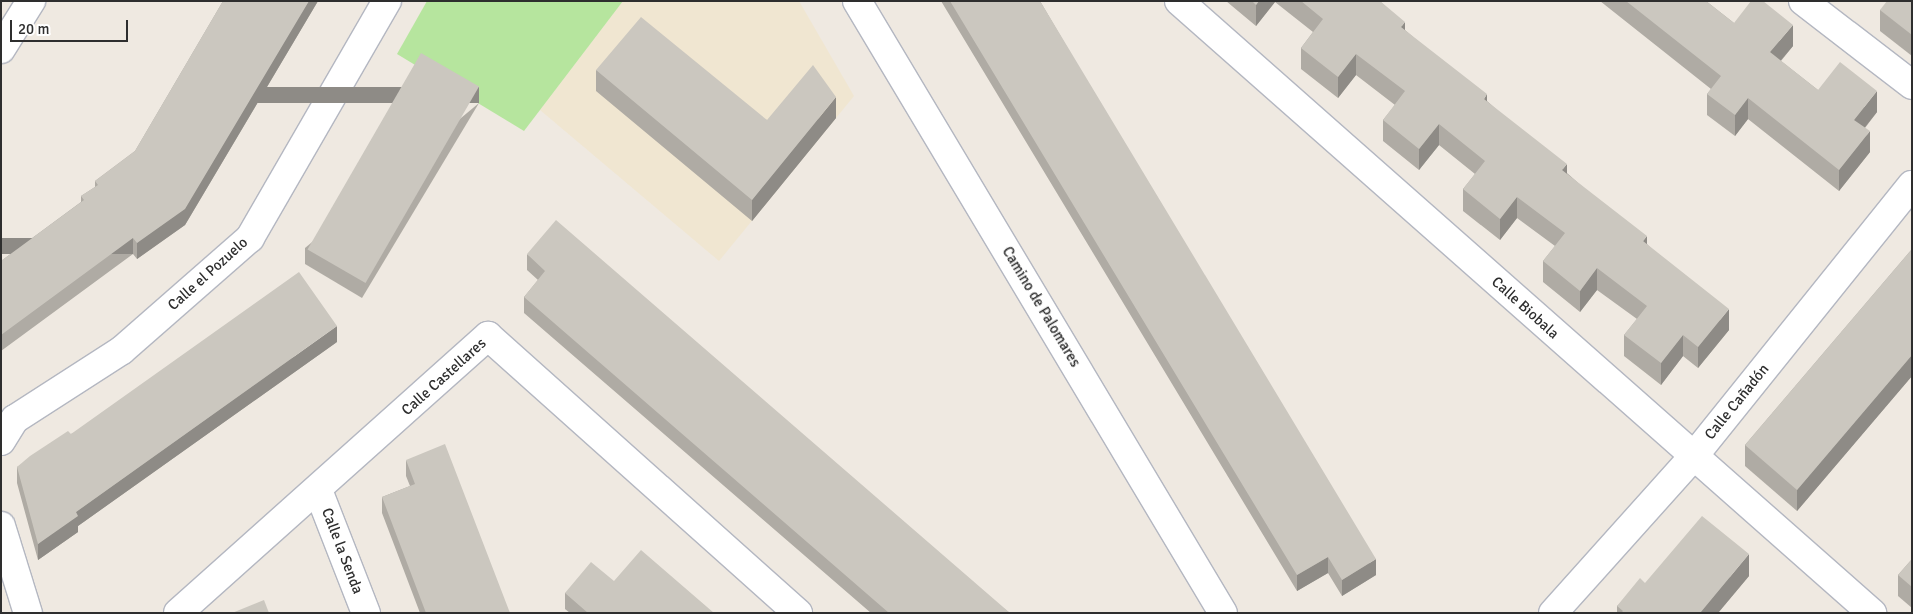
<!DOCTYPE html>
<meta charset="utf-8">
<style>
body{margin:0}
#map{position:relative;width:1913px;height:614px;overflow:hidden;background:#efe9e1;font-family:Signika,sans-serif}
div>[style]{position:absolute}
.education>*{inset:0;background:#f0e6d1}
.green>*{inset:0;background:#b6e59e}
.roads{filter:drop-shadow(1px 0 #b4b7c1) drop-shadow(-1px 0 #b4b7c1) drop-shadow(0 1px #b4b7c1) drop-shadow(0 -1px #b4b7c1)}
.minor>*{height:28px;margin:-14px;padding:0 14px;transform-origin:14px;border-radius:14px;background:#fff}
.wall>*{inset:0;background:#afaba4}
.shaded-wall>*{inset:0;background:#8e8b86;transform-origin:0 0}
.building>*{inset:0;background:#cbc7bf;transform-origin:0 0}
span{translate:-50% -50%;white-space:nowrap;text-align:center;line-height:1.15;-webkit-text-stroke:4.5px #fff;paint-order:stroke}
.street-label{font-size:15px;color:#2e2e2e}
.frame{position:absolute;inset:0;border:2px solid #2e2e2e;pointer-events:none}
.scale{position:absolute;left:10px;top:20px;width:118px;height:22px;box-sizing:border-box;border:2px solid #2e2e2e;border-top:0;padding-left:6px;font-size:15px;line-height:18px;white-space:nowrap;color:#2e2e2e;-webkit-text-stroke:4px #fff;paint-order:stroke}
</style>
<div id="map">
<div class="education">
<div style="clip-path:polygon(623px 1px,799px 1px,854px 96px,719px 261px,540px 110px)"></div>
</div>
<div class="green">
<div style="clip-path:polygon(427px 1px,623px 1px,524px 131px,397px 54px)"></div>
</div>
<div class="roads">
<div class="minor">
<div style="left:857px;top:1px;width:713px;rotate:59.12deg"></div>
<div style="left:1179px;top:1px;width:925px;rotate:41.45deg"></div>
<div style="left:1803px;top:1px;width:138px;rotate:37.6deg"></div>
<div style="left:1px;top:49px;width:57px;rotate:-58deg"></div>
<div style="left:1px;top:441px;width:26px;rotate:-58deg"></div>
<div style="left:15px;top:419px;width:127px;rotate:-32.8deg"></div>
<div style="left:122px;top:350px;width:170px;rotate:-41.2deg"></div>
<div style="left:250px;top:238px;width:274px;rotate:-60deg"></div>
<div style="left:318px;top:490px;width:132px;rotate:68.7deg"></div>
<div style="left:1px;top:526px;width:91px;rotate:72.8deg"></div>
<div style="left:178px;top:613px;width:416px;rotate:-41.8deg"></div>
<div style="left:488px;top:336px;width:416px;rotate:41.8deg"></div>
<div style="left:1553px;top:613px;width:210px;rotate:-48.1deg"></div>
<div style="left:1693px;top:457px;width:349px;rotate:-51.2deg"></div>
</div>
</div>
<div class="wall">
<div style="clip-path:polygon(223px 1px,318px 1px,185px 225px,137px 259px,133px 254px,1px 351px,1px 261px,81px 202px,81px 196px,95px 187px,95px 181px,135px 151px)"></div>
<div style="clip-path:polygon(941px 1px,1040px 1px,1376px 575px,1342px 596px,1328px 573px,1297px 591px)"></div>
<div style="clip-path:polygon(1226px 1px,1380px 1px,1405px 30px,1487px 101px,1567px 173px,1647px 244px,1729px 330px,1698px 368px,1683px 356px,1661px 385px,1624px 356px,1624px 335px,1637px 319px,1597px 290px,1580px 312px,1543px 282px,1543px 261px,1555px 246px,1517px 218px,1500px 240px,1463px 211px,1463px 189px,1475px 174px,1439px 145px,1419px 170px,1383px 141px,1383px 120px,1395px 105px,1356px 75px,1338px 98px,1301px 69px,1301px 48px,1313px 32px,1275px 2px,1256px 26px)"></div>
<div style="clip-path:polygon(1600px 1px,1706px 1px,1734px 23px,1793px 46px,1781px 61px,1818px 90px,1877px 112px,1865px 128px,1870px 152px,1839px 191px,1748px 119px,1735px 136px,1707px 115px,1707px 94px,1711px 89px)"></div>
<div style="clip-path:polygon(1912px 1px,1912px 56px,1880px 31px,1880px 10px)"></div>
<div style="clip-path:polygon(596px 70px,767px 120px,836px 118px,752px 221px,596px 91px)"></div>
<div style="clip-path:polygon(479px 103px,362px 298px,305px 264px,305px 248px)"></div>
<div style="clip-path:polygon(1912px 249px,1912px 376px,1797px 511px,1745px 466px,1745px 445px)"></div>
<div style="clip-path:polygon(527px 254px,1010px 613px,871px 613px,524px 313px,524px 297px,538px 280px,527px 270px)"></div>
<div style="clip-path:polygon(337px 342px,78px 526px,78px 532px,38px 560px,17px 483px,17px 467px,71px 434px)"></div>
<div style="clip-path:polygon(406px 460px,510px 613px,420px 613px,382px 513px,382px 497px,410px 486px,406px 476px)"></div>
<div style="clip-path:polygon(1912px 559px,1912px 608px,1898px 596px,1898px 575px)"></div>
<div style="clip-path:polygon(1749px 576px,1718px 613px,1617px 613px,1617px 606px,1645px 583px)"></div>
<div style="clip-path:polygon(614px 581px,714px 613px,570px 613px,565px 609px,565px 593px)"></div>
</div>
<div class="shaded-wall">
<div style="clip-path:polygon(309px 1px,318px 1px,185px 225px,137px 259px,137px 243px)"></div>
<div style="clip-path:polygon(1259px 1px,1275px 1px,1275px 2px,1256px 26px,1256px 5px)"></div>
<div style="clip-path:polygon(1405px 22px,1405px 43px,1401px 27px)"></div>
<div style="clip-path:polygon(1793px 25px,1793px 46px,1770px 73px,1770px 52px)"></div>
<div style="clip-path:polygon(1356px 54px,1356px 75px,1338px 98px,1338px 77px)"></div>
<div style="left:479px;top:87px;width:16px;height:227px;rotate:90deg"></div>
<div style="clip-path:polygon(1877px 91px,1877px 112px,1854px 141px,1854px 120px)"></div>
<div style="clip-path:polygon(1487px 94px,1487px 115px,1484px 99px)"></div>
<div style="clip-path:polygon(836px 97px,836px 118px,752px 221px,752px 200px)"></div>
<div style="clip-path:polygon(1748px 98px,1748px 119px,1735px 136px,1735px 115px)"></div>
<div style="clip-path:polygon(1439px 124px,1439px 145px,1419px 170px,1419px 149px)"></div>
<div style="clip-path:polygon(1870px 131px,1870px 152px,1839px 191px,1839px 170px)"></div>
<div style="clip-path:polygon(1567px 164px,1567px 185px,1562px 170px)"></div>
<div style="clip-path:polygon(1517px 197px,1517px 218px,1500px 240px,1500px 219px)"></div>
<div style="clip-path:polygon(1647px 236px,1647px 257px,1643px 241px)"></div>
<div style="left:133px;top:238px;width:16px;height:164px;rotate:90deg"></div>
<div style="clip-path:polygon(1597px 268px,1597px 290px,1580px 312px,1580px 291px)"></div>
<div style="clip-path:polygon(1729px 309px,1729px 330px,1698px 368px,1698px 347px)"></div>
<div style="clip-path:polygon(337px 326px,337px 342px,78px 526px,78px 532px,38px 560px,38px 544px,76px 512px)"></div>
<div style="clip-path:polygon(1683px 335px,1683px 356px,1661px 385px,1661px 363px)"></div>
<div style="clip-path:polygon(1912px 355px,1912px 376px,1797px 511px,1797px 490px)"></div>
<div style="clip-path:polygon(1749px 554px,1749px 576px,1718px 613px,1700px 613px)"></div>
<div style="clip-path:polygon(1328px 557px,1328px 573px,1297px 591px,1297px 575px)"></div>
<div style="clip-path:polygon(1376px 559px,1376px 575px,1342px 596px,1342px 580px)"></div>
</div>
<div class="building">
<div style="clip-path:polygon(223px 1px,309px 1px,185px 209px,137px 243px,133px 238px,1px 335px,1px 261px,84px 200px,81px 196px,98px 185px,95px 181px,135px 151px)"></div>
<div style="clip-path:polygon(950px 1px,1040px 1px,1376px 559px,1342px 580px,1328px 557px,1297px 575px)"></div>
<div style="clip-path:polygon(1252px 1px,1259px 1px,1256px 5px)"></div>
<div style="clip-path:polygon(1301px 1px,1380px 1px,1405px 22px,1401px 27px,1487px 94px,1484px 99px,1567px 164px,1562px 170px,1647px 236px,1643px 241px,1729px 309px,1698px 347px,1683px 335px,1661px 363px,1624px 335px,1647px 306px,1597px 268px,1580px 291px,1543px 261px,1565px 233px,1517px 197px,1500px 219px,1463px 189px,1485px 161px,1439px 124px,1419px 149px,1383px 120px,1405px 91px,1356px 54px,1338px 77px,1301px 48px,1323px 19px)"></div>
<div style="clip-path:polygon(1626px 1px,1706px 1px,1734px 23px,1751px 1px,1763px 1px,1793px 25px,1770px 52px,1818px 90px,1840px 62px,1877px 91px,1854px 120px,1870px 131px,1839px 170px,1748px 98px,1735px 115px,1707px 94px,1721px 76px)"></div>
<div style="clip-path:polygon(1887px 1px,1912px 1px,1912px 35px,1880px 10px)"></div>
<div style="clip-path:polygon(641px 17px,767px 120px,813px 65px,836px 97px,752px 200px,596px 70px)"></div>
<div style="left:421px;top:53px;width:67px;height:227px;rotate:30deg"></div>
<div style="clip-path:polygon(556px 220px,1010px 613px,889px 613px,524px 297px,545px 271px,527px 254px)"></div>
<div style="clip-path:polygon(1912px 249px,1912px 355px,1797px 490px,1745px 445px)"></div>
<div style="clip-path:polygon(299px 272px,337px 326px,76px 512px,78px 516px,38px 544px,17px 467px,30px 456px,68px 431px,71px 434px)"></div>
<div style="clip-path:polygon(445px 444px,510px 613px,426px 613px,382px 497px,415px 484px,406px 460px)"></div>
<div style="clip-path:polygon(1702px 516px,1749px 554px,1700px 613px,1621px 613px,1623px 611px,1617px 606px,1640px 578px,1645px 583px)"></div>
<div style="clip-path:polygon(641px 550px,714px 613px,588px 613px,565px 593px,591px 562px,614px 581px)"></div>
<div style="clip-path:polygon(1912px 559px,1912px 587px,1898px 575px)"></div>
<div style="clip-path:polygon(264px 600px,269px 613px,232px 613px)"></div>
</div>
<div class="street-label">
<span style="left:208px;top:274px;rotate:-42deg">Calle el Pozuelo</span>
<span style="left:1041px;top:307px;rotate:59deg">Camino de Palomares</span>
<span style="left:1525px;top:308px;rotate:42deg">Calle Biobala</span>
<span style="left:444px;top:377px;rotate:-42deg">Calle Castellares</span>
<span style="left:1737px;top:402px;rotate:-51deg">Calle Cañadón</span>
<span style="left:342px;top:551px;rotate:69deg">Calle la Senda</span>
</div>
<div class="frame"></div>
<div class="scale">20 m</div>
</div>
